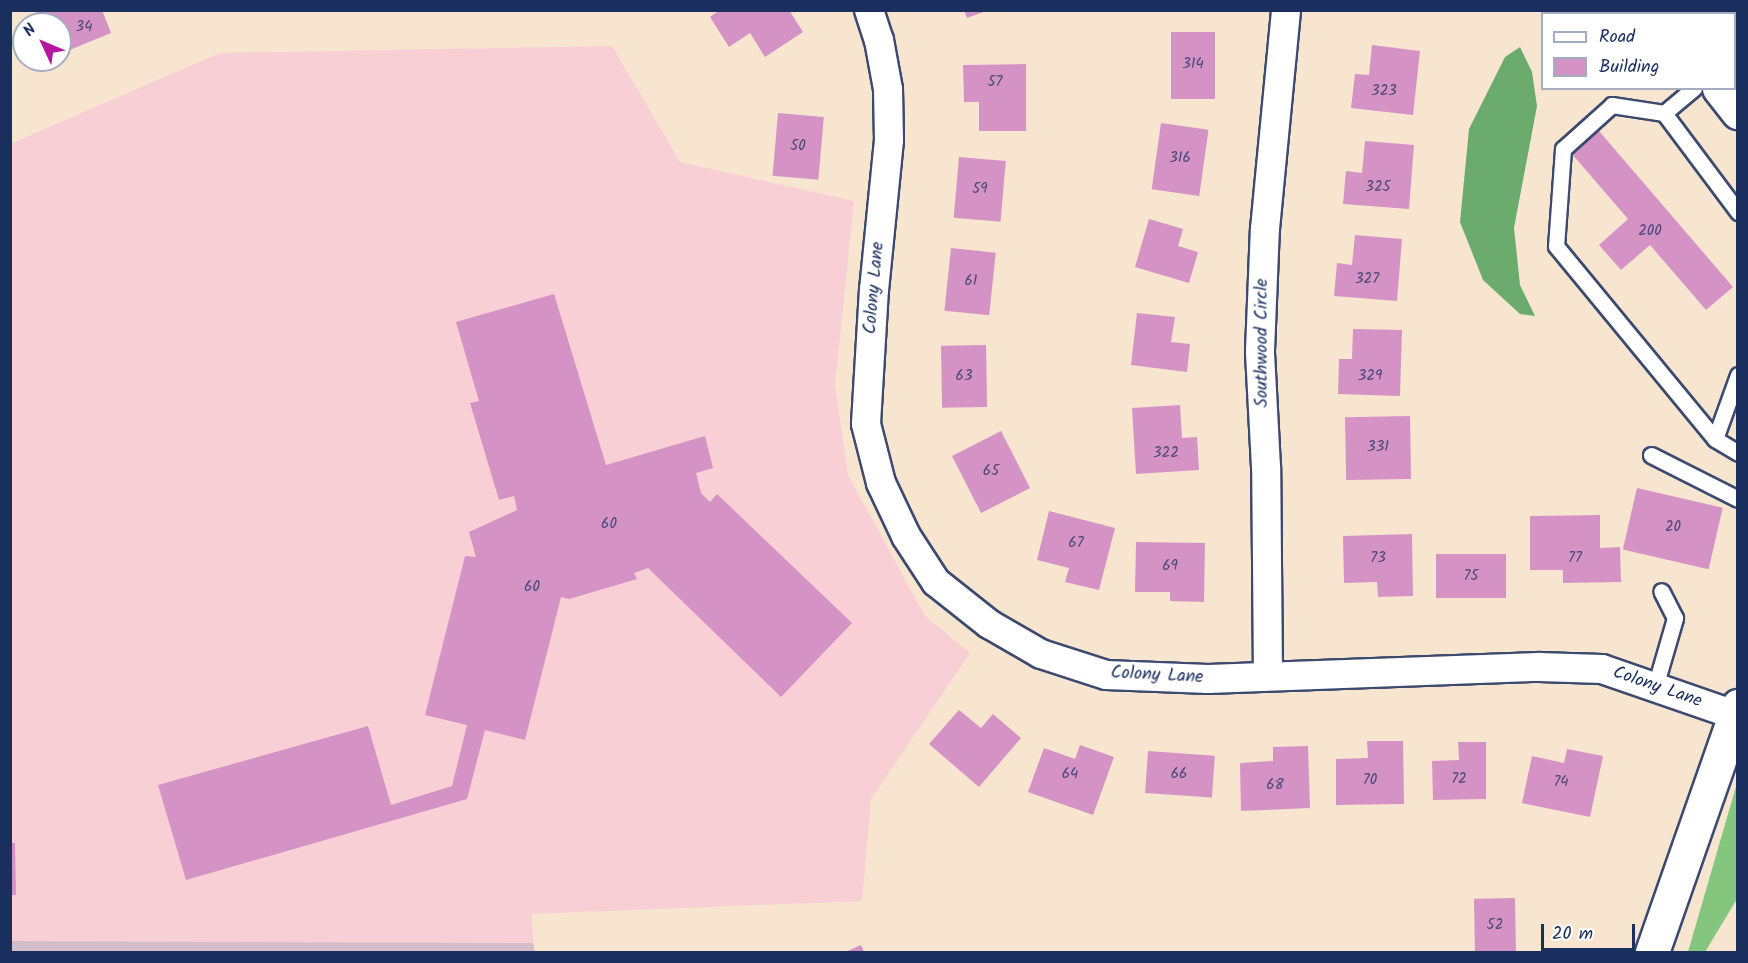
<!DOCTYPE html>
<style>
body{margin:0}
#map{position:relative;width:1748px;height:963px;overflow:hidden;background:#f7e5d0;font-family:Kalam,sans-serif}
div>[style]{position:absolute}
.built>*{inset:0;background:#f7cfd4}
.industrial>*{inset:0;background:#d2bdc8}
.green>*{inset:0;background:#84c67e}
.forest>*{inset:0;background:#6bab6d}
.building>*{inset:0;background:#d593c5;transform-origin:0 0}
.roads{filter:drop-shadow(2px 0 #3c4a6f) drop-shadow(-2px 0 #3c4a6f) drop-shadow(0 2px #3c4a6f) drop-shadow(0 -2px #3c4a6f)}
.lane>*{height:15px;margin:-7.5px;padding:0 7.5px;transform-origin:7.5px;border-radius:7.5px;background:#fff}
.street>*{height:28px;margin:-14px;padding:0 14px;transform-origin:14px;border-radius:14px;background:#fff}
.secondary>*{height:33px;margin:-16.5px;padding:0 16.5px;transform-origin:16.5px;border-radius:16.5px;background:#fff}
span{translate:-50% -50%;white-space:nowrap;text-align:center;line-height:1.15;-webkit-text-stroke:5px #fff;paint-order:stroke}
.number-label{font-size:15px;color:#4a4878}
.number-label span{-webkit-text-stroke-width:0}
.street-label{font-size:18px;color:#1b2f5e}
.frame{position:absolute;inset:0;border:12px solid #1b2f5e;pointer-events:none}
.legend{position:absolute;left:1541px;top:12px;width:195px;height:78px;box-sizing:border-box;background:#fff;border:2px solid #a4acbf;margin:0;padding:8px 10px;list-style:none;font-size:18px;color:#1b2f5e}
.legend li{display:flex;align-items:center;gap:12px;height:30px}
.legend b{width:30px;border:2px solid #a4acbf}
.north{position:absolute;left:12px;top:12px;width:60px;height:60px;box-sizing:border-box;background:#fff;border:2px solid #a4acbf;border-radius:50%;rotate:314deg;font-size:16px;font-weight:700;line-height:24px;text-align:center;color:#1b2f5e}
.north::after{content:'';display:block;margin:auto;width:21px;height:27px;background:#b5179e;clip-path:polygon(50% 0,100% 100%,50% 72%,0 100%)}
.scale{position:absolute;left:1541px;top:924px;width:94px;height:27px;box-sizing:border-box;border:3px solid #1b2f5e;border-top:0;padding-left:8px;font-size:18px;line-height:21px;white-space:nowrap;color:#1b2f5e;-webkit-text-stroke:4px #fff;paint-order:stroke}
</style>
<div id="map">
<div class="built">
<div style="clip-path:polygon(612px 46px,680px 162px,854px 201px,835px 385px,848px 475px,925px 616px,970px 653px,871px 799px,862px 901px,532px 914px,533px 943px,11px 941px,10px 144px,220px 53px)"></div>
</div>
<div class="industrial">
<div style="clip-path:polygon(11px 941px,533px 943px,535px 952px,11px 952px)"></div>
</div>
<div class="green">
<div style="clip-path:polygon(1737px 783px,1737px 899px,1705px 952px,1688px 952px)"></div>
</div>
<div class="forest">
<div style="clip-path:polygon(1520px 47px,1532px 72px,1537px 106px,1514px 228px,1520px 285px,1535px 316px,1520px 314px,1483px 280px,1460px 222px,1469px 129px,1505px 57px)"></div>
</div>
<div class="building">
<div style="clip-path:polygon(35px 10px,102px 10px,111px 33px,60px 54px,60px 24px,41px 24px)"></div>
<div style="clip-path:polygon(720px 10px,789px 10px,803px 32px,765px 57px,750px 33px,729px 47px,710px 17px)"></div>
<div style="clip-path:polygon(964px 10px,986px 10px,986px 11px,967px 18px)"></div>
<div style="left:1171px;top:32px;width:44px;height:67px"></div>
<div style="clip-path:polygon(1372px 45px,1420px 51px,1413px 115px,1351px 108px,1355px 74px,1369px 75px)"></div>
<div style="clip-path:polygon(1026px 64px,1026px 131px,979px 131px,979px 102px,964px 102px,963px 65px)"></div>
<div style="left:778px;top:113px;width:46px;height:63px;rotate:5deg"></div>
<div style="left:1161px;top:123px;width:48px;height:67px;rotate:8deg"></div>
<div style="clip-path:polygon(1599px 131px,1733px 287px,1706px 310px,1650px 245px,1621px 270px,1599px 245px,1628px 219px,1572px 154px)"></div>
<div style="clip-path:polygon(1365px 141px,1414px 145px,1409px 209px,1343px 204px,1346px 171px,1362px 173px)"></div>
<div style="left:959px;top:157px;width:47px;height:61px;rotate:5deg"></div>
<div style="clip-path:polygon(1149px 219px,1183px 229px,1178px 246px,1198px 252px,1189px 283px,1135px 267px)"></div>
<div style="clip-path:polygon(1355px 235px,1402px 239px,1397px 301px,1334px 296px,1337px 263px,1352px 265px)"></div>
<div style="left:951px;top:248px;width:45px;height:63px;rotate:6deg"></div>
<div style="clip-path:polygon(554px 294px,606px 465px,705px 436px,713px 468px,696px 473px,701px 493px,710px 502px,717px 494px,852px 623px,781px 697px,648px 568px,634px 573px,637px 579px,569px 599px,561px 597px,525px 740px,485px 730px,467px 799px,186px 880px,158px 785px,368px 726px,391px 805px,452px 786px,467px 725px,425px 715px,465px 556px,476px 557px,469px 532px,517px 510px,514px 496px,499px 500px,470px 403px,479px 401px,456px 322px)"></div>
<div style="clip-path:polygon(1137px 313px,1175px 317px,1171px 342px,1190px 344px,1187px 372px,1131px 365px)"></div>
<div style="clip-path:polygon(1353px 329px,1402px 330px,1400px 396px,1338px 394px,1339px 359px,1352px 359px)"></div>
<div style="left:986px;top:345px;width:62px;height:45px;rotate:89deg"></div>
<div style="clip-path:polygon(1180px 405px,1182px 438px,1197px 437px,1199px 470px,1136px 474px,1132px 408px)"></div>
<div style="left:1410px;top:416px;width:63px;height:65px;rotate:89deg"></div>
<div style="left:1001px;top:431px;width:64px;height:55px;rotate:63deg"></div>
<div style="left:1637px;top:488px;width:88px;height:63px;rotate:13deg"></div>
<div style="clip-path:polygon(1049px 511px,1115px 528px,1099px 590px,1065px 582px,1069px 568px,1037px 560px)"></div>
<div style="clip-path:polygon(1600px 515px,1600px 548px,1620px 547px,1621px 582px,1563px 583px,1563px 570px,1530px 570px,1530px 516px)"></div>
<div style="clip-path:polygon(1412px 534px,1413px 596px,1378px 597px,1377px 582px,1344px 583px,1343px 536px)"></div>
<div style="clip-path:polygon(1136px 542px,1205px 543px,1204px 602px,1170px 601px,1170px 592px,1135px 592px)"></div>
<div style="left:1506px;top:554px;width:44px;height:70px;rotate:90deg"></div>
<div style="clip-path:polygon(959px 710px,981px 728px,993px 714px,1021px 738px,979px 787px,929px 744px)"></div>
<div style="clip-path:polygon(1367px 741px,1403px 741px,1404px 804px,1336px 805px,1336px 759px,1368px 758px)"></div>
<div style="clip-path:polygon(1458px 742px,1486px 742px,1486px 799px,1433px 800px,1432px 761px,1459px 760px)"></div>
<div style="clip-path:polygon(1080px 745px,1114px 757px,1093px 815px,1028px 792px,1044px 748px,1075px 759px)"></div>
<div style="clip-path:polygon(1308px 746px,1310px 808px,1241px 811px,1240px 763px,1273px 761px,1273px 747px)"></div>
<div style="clip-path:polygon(1567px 749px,1603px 756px,1590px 817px,1522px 803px,1532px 756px,1564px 763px)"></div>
<div style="left:1148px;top:751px;width:67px;height:42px;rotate:4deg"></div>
<div style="clip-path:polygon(10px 843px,15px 843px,16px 895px,10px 895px)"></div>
<div style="left:1515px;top:898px;width:54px;height:41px;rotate:89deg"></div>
<div style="clip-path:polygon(861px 945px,864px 952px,845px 952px)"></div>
</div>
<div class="roads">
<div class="lane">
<div style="left:1694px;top:88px;width:39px;rotate:140deg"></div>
<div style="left:1664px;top:113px;width:53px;rotate:-171.3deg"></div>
<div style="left:1612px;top:105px;width:66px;rotate:138.1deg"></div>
<div style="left:1563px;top:149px;width:97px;rotate:94.1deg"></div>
<div style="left:1556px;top:246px;width:250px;rotate:50.5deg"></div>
<div style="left:1715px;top:439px;width:27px;rotate:31deg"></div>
<div style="left:1664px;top:113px;width:124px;rotate:53.2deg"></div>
<div style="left:1715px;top:439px;width:68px;rotate:-70.2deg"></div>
<div style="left:1651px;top:455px;width:97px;rotate:26.8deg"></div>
<div style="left:1655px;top:687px;width:72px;rotate:-73.8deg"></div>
<div style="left:1675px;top:618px;width:30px;rotate:-117deg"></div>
</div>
<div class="street">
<div style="left:869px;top:10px;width:32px;rotate:72deg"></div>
<div style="left:879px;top:40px;width:50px;rotate:79.6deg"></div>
<div style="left:888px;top:89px;width:51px;rotate:88.9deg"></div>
<div style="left:889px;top:140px;width:150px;rotate:95.7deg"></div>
<div style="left:874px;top:289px;width:135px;rotate:93.4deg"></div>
<div style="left:866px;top:424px;width:61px;rotate:75.7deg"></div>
<div style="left:881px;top:483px;width:59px;rotate:64.7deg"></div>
<div style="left:906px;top:536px;width:55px;rotate:56.9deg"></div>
<div style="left:936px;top:582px;width:68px;rotate:38.4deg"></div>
<div style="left:989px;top:624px;width:60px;rotate:30deg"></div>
<div style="left:1041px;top:654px;width:68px;rotate:17.9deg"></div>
<div style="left:1106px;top:675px;width:102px;rotate:2.2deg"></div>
<div style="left:1208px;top:679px;width:331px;rotate:-2.1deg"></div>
<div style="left:1539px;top:667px;width:63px;rotate:1.8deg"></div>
<div style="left:1602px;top:669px;width:141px;rotate:19.1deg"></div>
<div style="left:1268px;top:676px;width:209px;rotate:-90.5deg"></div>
<div style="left:1266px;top:467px;width:116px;rotate:-93deg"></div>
<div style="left:1260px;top:351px;width:122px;rotate:-87.7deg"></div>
<div style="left:1265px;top:229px;width:220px;rotate:-84.5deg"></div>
</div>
<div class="secondary">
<div style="left:1657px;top:10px;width:5px;rotate:53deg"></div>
<div style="left:1737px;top:10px;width:1px;rotate:45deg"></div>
<div style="left:1719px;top:88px;width:31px;rotate:52deg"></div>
<div style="left:1652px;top:952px;width:261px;rotate:-70.7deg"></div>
</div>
</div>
<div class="number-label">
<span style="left:84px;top:28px">34</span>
<span style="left:1193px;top:65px">314</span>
<span style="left:995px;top:83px">57</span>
<span style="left:1384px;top:92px">323</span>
<span style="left:798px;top:147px">50</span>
<span style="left:1180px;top:159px">316</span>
<span style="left:1378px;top:188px">325</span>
<span style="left:980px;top:190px">59</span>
<span style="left:1650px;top:232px">200</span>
<span style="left:1367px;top:280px">327</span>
<span style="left:971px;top:282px">61</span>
<span style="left:964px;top:377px">63</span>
<span style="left:1370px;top:377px">329</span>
<span style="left:1378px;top:448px">331</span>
<span style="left:1166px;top:454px">322</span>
<span style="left:991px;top:472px">65</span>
<span style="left:609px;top:525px">60</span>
<span style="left:1673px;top:528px">20</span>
<span style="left:1076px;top:544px">67</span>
<span style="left:1378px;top:559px">73</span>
<span style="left:1575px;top:559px">77</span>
<span style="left:1170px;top:567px">69</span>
<span style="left:1471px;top:577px">75</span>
<span style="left:532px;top:588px">60</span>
<span style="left:1070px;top:775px">64</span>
<span style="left:1179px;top:775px">66</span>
<span style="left:1459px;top:780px">72</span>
<span style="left:1370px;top:781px">70</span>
<span style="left:1561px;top:783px">74</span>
<span style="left:1275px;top:786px">68</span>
<span style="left:1495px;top:926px">52</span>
</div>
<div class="street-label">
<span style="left:875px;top:288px;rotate:-85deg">Colony Lane</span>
<span style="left:1263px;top:343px;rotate:-90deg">Southwood Circle</span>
<span style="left:1157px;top:676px;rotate:3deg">Colony Lane</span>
<span style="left:1657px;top:688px;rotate:19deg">Colony Lane</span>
</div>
<div class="frame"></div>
<ul class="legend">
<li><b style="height:8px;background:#fff"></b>Road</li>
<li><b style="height:16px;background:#d593c5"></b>Building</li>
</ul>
<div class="north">N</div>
<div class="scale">20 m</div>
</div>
